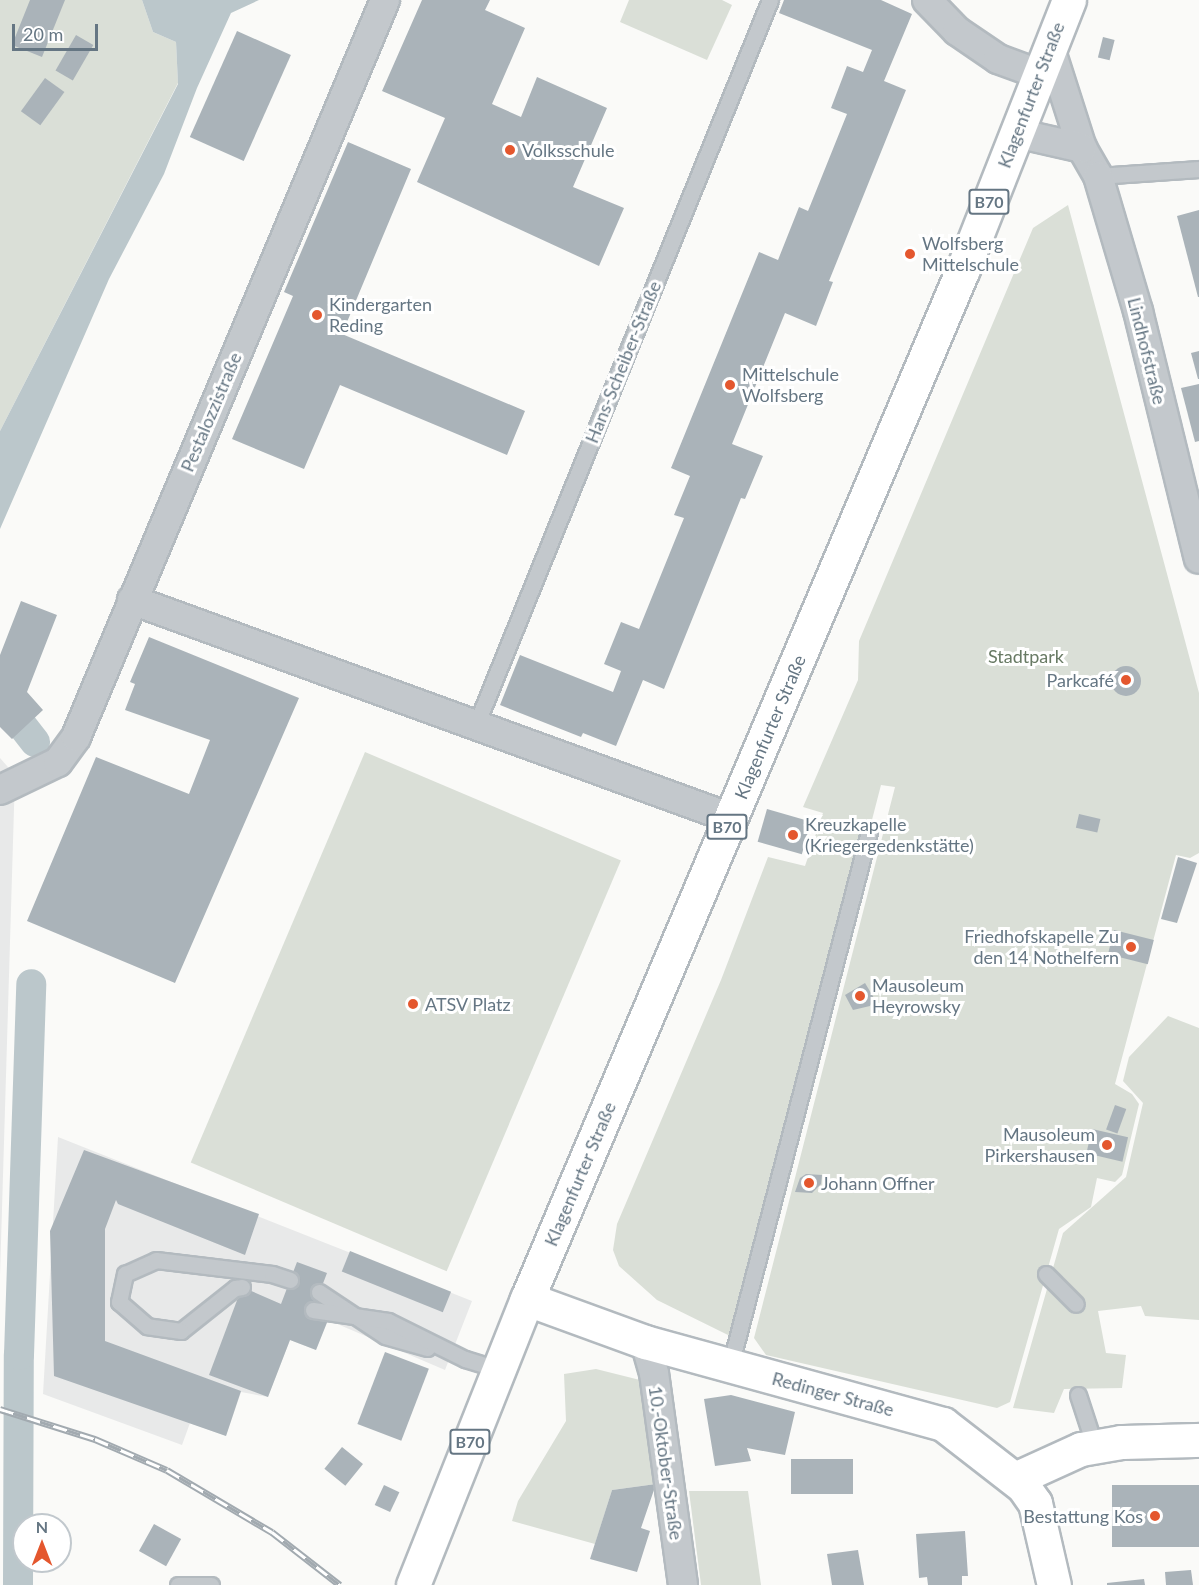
<!DOCTYPE html>
<meta charset="utf-8">
<style>
body{margin:0}
#map{position:relative;width:1199px;height:1585px;overflow:hidden;background:#fafaf8;font-family:Lato,sans-serif}
div>[style]{position:absolute}
.built>*{inset:0;background:#e8e9e9}
.green>*{inset:0;background:#dadfd7;transform-origin:0 0}
.water>*{inset:0;background:#bbc7cb}
.canal>*{height:30px;margin:-15px;padding:0 15px;transform-origin:15px;border-radius:15px;background:#bbc7cb}
.building>*{inset:0;background:#aab3b9;transform-origin:0 0}
.round{border-radius:50%}
.roads{filter:drop-shadow(2px 0 #b3babf) drop-shadow(-2px 0 #b3babf) drop-shadow(0 2px #b3babf) drop-shadow(0 -2px #b3babf)}
.lane>*{height:15px;margin:-7.5px;padding:0 7.5px;transform-origin:7.5px;border-radius:7.5px;background:#c3c8cc}
.street>*{height:28px;margin:-14px;padding:0 14px;transform-origin:14px;border-radius:14px;background:#c3c8cc}
.secondary>*{height:33px;margin:-16.5px;padding:0 16.5px;transform-origin:16.5px;border-radius:16.5px;background:#fff}
.primary>*{height:33px;margin:-16.5px;padding:0 16.5px;transform-origin:16.5px;border-radius:16.5px;background:#fff}
.rail>*{height:7px;margin-top:-3.5px;transform-origin:0;background:repeating-linear-gradient(90deg,#fff 0 14px,#a2aab0 0 28px);box-sizing:border-box;border-block:2px solid #a2aab0}
.dots>*{width:16px;height:16px;translate:-50% -50%;box-sizing:border-box;border:3px solid #fff;border-radius:50%}
span{translate:-50% -50%;white-space:nowrap;text-align:center;line-height:1.15;-webkit-text-stroke:6px #fff;paint-order:stroke}
.shield-label span{padding:2px 4px;background:#fff;border:2px solid;border-radius:4px;-webkit-text-stroke-width:0}
.shield-label{font-size:16px;color:#657683;font-weight:700}
.street-label{font-size:18px;color:#657683}
.poi-label{font-size:18px;color:#657683}
.left{translate:0 -50%;text-align:left}
.right{translate:-100% -50%;text-align:right}
.park-label{font-size:18px;color:#687a64}
.north{position:absolute;left:12px;top:1513px;width:60px;height:60px;box-sizing:border-box;background:#fff;border:2px solid #c1c8cd;border-radius:50%;rotate:0deg;font-size:16px;font-weight:700;line-height:24px;text-align:center;color:#657683}
.north::after{content:'';display:block;margin:auto;width:21px;height:27px;background:#e4572e;clip-path:polygon(50% 0,100% 100%,50% 72%,0 100%)}
.scale{position:absolute;left:12px;top:24px;width:86px;height:27px;box-sizing:border-box;border:3px solid #657683;border-top:0;padding-left:8px;font-size:18px;line-height:21px;white-space:nowrap;color:#657683;-webkit-text-stroke:4px #fff;paint-order:stroke}
</style>
<div id="map">
<div class="built">
<div style="clip-path:polygon(0 758px,15px 775px,0 1276px)"></div>
<div style="clip-path:polygon(58px 1137px,472px 1301px,445px 1370px,328px 1320px,316px 1350px,290px 1340px,268px 1397px,241px 1392px,226px 1436px,190px 1423px,182px 1445px,43px 1394px)"></div>
</div>
<div class="green">
<div style="clip-path:polygon(0 0,142px 0,153px 32px,176px 42px,178px 83px,0 431px)"></div>
<div style="clip-path:polygon(629px 0,722px 0,732px 5px,707px 60px,620px 22px)"></div>
<div style="clip-path:polygon(1068px 205px,1199px 693px,1199px 853px,1190px 858px,1176px 855px,1115px 1084px,1132px 1094px,1139px 1104px,1122px 1175px,1115px 1182px,1097px 1178px,1091px 1207px,1059px 1229px,1010px 1402px,997px 1408px,766px 1355px,754px 1338px,895px 787px,881px 785px,739px 1335px,728px 1335px,657px 1300px,619px 1266px,613px 1250px,617px 1224px,721px 980px,768px 857px,805px 866px,823px 813px,803px 807px,858px 680px,859px 641px,1033px 228px)"></div>
<div style="left:365px;top:752px;width:278px;height:446px;rotate:23deg"></div>
<div style="clip-path:polygon(1168px 1016px,1199px 1028px,1199px 1320px,1145px 1316px,1141px 1306px,1098px 1311px,1106px 1353px,1126px 1355px,1122px 1388px,1064px 1389px,1054px 1413px,1013px 1408px,1063px 1233px,1126px 1177px,1143px 1103px,1123px 1081px,1129px 1057px)"></div>
<div style="clip-path:polygon(596px 1369px,640px 1380px,647px 1407px,656px 1484px,612px 1490px,595px 1544px,512px 1521px,518px 1501px,566px 1421px,564px 1374px)"></div>
<div style="clip-path:polygon(689px 1491px,748px 1491px,761px 1585px,701px 1585px)"></div>
</div>
<div class="water">
<div style="clip-path:polygon(142px 0,259px 0,231px 13px,197px 88px,164px 174px,109px 279px,0 529px,0 431px,178px 84px,176px 42px,153px 32px)"></div>
</div>
<div class="canal">
<div style="left:0;top:697px;width:57px;rotate:52.1deg"></div>
<div style="left:18px;top:1585px;width:230px;rotate:-89.8deg"></div>
<div style="left:19px;top:1355px;width:371px;rotate:-88.1deg"></div>
</div>
<div class="building">
<div style="clip-path:polygon(30px 0,65px 0,42px 57px,12px 45px)"></div>
<div style="clip-path:polygon(422px 0,490px 0,485px 10px,525px 28px,492px 104px,521px 117px,537px 77px,607px 108px,573px 187px,624px 208px,599px 266px,417px 182px,445px 118px,382px 91px)"></div>
<div style="clip-path:polygon(784px 0,881px 0,912px 14px,884px 81px,906px 90px,829px 281px,833px 282px,816px 326px,785px 313px,732px 444px,763px 456px,745px 499px,741px 498px,664px 689px,643px 680px,616px 746px,583px 733px,581px 737px,500px 705px,520px 655px,613px 692px,621px 671px,604px 664px,621px 622px,639px 629px,684px 518px,674px 515px,690px 476px,671px 468px,759px 252px,778px 260px,799px 207px,808px 211px,847px 114px,831px 108px,847px 66px,863px 72px,872px 50px,779px 13px)"></div>
<div style="left:237px;top:31px;width:59px;height:116px;rotate:24deg"></div>
<div style="left:76px;top:35px;width:20px;height:41px;rotate:30deg"></div>
<div style="left:1103px;top:37px;width:12px;height:21px;rotate:14deg"></div>
<div style="left:45px;top:78px;width:24px;height:41px;rotate:36deg"></div>
<div style="clip-path:polygon(348px 142px,411px 169px,342px 334px,525px 411px,507px 455px,340px 385px,304px 469px,232px 439px,293px 296px,284px 292px)"></div>
<div style="clip-path:polygon(1199px 210px,1199px 297px,1198px 297px,1177px 216px)"></div>
<div style="clip-path:polygon(1199px 351px,1199px 379px,1198px 379px,1191px 353px)"></div>
<div style="clip-path:polygon(1199px 384px,1199px 441px,1195px 442px,1181px 388px)"></div>
<div style="clip-path:polygon(21px 601px,57px 615px,27px 692px,43px 710px,12px 739px,0 727px,0 655px)"></div>
<div style="clip-path:polygon(149px 637px,299px 698px,175px 983px,27px 921px,96px 757px,189px 794px,210px 740px,125px 710px,135px 684px,130px 682px)"></div>
<div class="round" style="left:1111px;top:666px;width:30px;height:30px"></div>
<div style="left:767px;top:809px;width:46px;height:34px;rotate:16deg"></div>
<div style="left:1079px;top:814px;width:22px;height:14px;rotate:13deg"></div>
<div style="clip-path:polygon(1178px 857px,1197px 863px,1177px 923px,1161px 919px)"></div>
<div style="left:1114px;top:930px;width:41px;height:25px;rotate:14deg"></div>
<div style="clip-path:polygon(865px 983px,874px 998px,870px 1006px,853px 1010px,845px 995px)"></div>
<div style="left:1115px;top:1105px;width:12px;height:26px;rotate:20deg"></div>
<div style="left:1092px;top:1129px;width:37px;height:25px;rotate:13deg"></div>
<div style="clip-path:polygon(84px 1150px,259px 1214px,245px 1255px,118px 1204px,116px 1200px,105px 1229px,105px 1341px,241px 1391px,226px 1436px,54px 1376px,50px 1231px)"></div>
<div style="clip-path:polygon(806px 1174px,822px 1175px,821px 1184px,812px 1193px,795px 1192px,800px 1178px)"></div>
<div style="left:350px;top:1251px;width:109px;height:22px;rotate:22deg"></div>
<div style="clip-path:polygon(297px 1262px,327px 1273px,311px 1315px,328px 1320px,316px 1350px,290px 1340px,268px 1397px,209px 1375px,242px 1287px,281px 1304px)"></div>
<div style="left:385px;top:1352px;width:47px;height:77px;rotate:21deg"></div>
<div style="clip-path:polygon(731px 1395px,795px 1412px,785px 1455px,747px 1448px,751px 1461px,715px 1466px,704px 1399px)"></div>
<div style="left:342px;top:1447px;width:27px;height:28px;rotate:39deg"></div>
<div style="left:791px;top:1459px;width:62px;height:35px"></div>
<div style="clip-path:polygon(656px 1484px,641px 1528px,650px 1531px,637px 1572px,590px 1559px,612px 1490px)"></div>
<div style="left:384px;top:1485px;width:17px;height:22px;rotate:25deg"></div>
<div style="left:1112px;top:1485px;width:87px;height:62px"></div>
<div style="left:154px;top:1524px;width:31px;height:31px;rotate:29deg"></div>
<div style="clip-path:polygon(965px 1531px,968px 1576px,962px 1576px,962px 1585px,928px 1585px,927px 1577px,919px 1578px,916px 1534px)"></div>
<div style="clip-path:polygon(858px 1550px,864px 1585px,832px 1585px,827px 1554px)"></div>
<div style="clip-path:polygon(1191px 1570px,1193px 1585px,1166px 1585px,1165px 1572px)"></div>
<div style="clip-path:polygon(1144px 1579px,1145px 1585px,1107px 1585px,1107px 1583px)"></div>
</div>
<div class="roads">
<div class="lane">
<div style="left:1098px;top:176px;width:101px;rotate:-4deg"></div>
<div style="left:476px;top:725px;width:782px;rotate:-67.93deg"></div>
<div style="left:1046px;top:1274px;width:42px;rotate:45deg"></div>
<div style="left:242px;top:1287px;width:7px;rotate:172deg"></div>
<div style="left:235px;top:1288px;width:69px;rotate:141.5deg"></div>
<div style="left:181px;top:1331px;width:34px;rotate:-172deg"></div>
<div style="left:147px;top:1326px;width:37px;rotate:-139deg"></div>
<div style="left:119px;top:1302px;width:29px;rotate:-78deg"></div>
<div style="left:125px;top:1274px;width:34px;rotate:-24deg"></div>
<div style="left:156px;top:1260px;width:117px;rotate:6.9deg"></div>
<div style="left:272px;top:1274px;width:19px;rotate:18deg"></div>
<div style="left:319px;top:1292px;width:79px;rotate:33.7deg"></div>
<div style="left:385px;top:1336px;width:44px;rotate:15.9deg"></div>
<div style="left:313px;top:1310px;width:76px;rotate:8.3deg"></div>
<div style="left:388px;top:1321px;width:86px;rotate:26.3deg"></div>
<div style="left:465px;top:1359px;width:37px;rotate:17deg"></div>
<div style="left:730px;top:1366px;width:552px;rotate:-75.41deg"></div>
<div style="left:1078px;top:1395px;width:55px;rotate:71.9deg"></div>
<div style="left:178px;top:1585px;width:33px"></div>
</div>
<div class="street">
<div style="left:927px;top:0;width:43px;rotate:45.9deg"></div>
<div style="left:957px;top:31px;width:50px;rotate:34.3deg"></div>
<div style="left:998px;top:59px;width:44px;rotate:20.1deg"></div>
<div style="left:1050px;top:48px;width:105px;rotate:72.3deg"></div>
<div style="left:1082px;top:148px;width:32px;rotate:60deg"></div>
<div style="left:1098px;top:176px;width:141px;rotate:73.5deg"></div>
<div style="left:1138px;top:311px;width:255px;rotate:76.2deg"></div>
<div style="left:1016px;top:133px;width:68px;rotate:12.8deg"></div>
<div style="left:132px;top:600px;width:637px;rotate:20deg"></div>
<div style="left:0;top:790px;width:64px;rotate:-25.8deg"></div>
<div style="left:58px;top:762px;width:31px;rotate:-54deg"></div>
<div style="left:76px;top:737px;width:799px;rotate:-67.25deg"></div>
<div style="left:645px;top:1342px;width:32px;rotate:74deg"></div>
<div style="left:654px;top:1373px;width:214px;rotate:82.2deg"></div>
</div>
<div class="secondary">
<div style="left:527px;top:1299px;width:126px;rotate:20deg"></div>
<div style="left:645px;top:1342px;width:309px;rotate:15.4deg"></div>
<div style="left:943px;top:1424px;width:101px;rotate:37.8deg"></div>
<div style="left:1023px;top:1486px;width:21px;rotate:55deg"></div>
<div style="left:1035px;top:1503px;width:84px;rotate:77deg"></div>
<div style="left:1017px;top:1478px;width:70px;rotate:-24.4deg"></div>
<div style="left:1081px;top:1449px;width:41px;rotate:-9.9deg"></div>
<div style="left:1121px;top:1442px;width:78px;rotate:-1.5deg"></div>
</div>
<div class="primary">
<div style="left:413px;top:1585px;width:308px;rotate:-68.3deg"></div>
<div style="left:527px;top:1299px;width:1118px;rotate:-67.06deg"></div>
<div style="left:963px;top:269px;width:289px;rotate:-68.5deg"></div>
</div>
</div>
<div class="rail">
<div style="left:0;top:1409px;width:100px;rotate:17.5deg"></div>
<div style="left:95px;top:1439px;width:78px;rotate:23.3deg"></div>
<div style="left:167px;top:1470px;width:122px;rotate:30.6deg"></div>
<div style="left:272px;top:1532px;width:86px;rotate:37.9deg"></div>
</div>
<div class="dots">
<div style="left:510px;top:150px;background:#e4572e"></div>
<div style="left:910px;top:254px;background:#e4572e"></div>
<div style="left:317px;top:315px;background:#e4572e"></div>
<div style="left:730px;top:385px;background:#e4572e"></div>
<div style="left:1126px;top:680px;background:#e4572e"></div>
<div style="left:793px;top:835px;background:#e4572e"></div>
<div style="left:1131px;top:947px;background:#e4572e"></div>
<div style="left:860px;top:996px;background:#e4572e"></div>
<div style="left:413px;top:1004px;background:#e4572e"></div>
<div style="left:1107px;top:1145px;background:#e4572e"></div>
<div style="left:809px;top:1183px;background:#e4572e"></div>
<div style="left:1155px;top:1516px;background:#e4572e"></div>
</div>
<div class="shield-label">
<span style="left:989px;top:202px">B70</span>
<span style="left:727px;top:827px">B70</span>
<span style="left:470px;top:1442px">B70</span>
</div>
<div class="street-label">
<span style="left:1031px;top:95px;rotate:-69deg">Klagenfurter Straße</span>
<span style="left:1147px;top:351px;rotate:76deg">Lindhofstraße</span>
<span style="left:623px;top:362px;rotate:-68deg">Hans-Scheiber-Straße</span>
<span style="left:211px;top:412px;rotate:-67deg">Pestalozzistraße</span>
<span style="left:770px;top:727px;rotate:-67deg">Klagenfurter Straße</span>
<span style="left:580px;top:1174px;rotate:-67deg">Klagenfurter Straße</span>
<span style="left:833px;top:1394px;rotate:15deg">Redinger Straße</span>
<span style="left:666px;top:1463px;rotate:82deg">10.-Oktober-Straße</span>
</div>
<div class="poi-label">
<span class="left" style="left:522px;top:150px">Volksschule</span>
<span class="left" style="left:922px;top:254px">Wolfsberg<br>Mittelschule</span>
<span class="left" style="left:329px;top:315px">Kindergarten<br>Reding</span>
<span class="left" style="left:742px;top:385px">Mittelschule<br>Wolfsberg</span>
<span class="right" style="left:1114px;top:680px">Parkcafé</span>
<span class="left" style="left:805px;top:835px">Kreuzkapelle<br>(Kriegergedenkstätte)</span>
<span class="right" style="left:1119px;top:947px">Friedhofskapelle Zu<br>den 14 Nothelfern</span>
<span class="left" style="left:872px;top:996px">Mausoleum<br>Heyrowsky</span>
<span class="left" style="left:425px;top:1004px">ATSV Platz</span>
<span class="right" style="left:1095px;top:1145px">Mausoleum<br>Pirkershausen</span>
<span class="left" style="left:821px;top:1183px">Johann Offner</span>
<span class="right" style="left:1143px;top:1516px">Bestattung Kos</span>
</div>
<div class="park-label">
<span style="left:1026px;top:656px">Stadtpark</span>
</div>
<div class="north">N</div>
<div class="scale">20 m</div>
</div>
